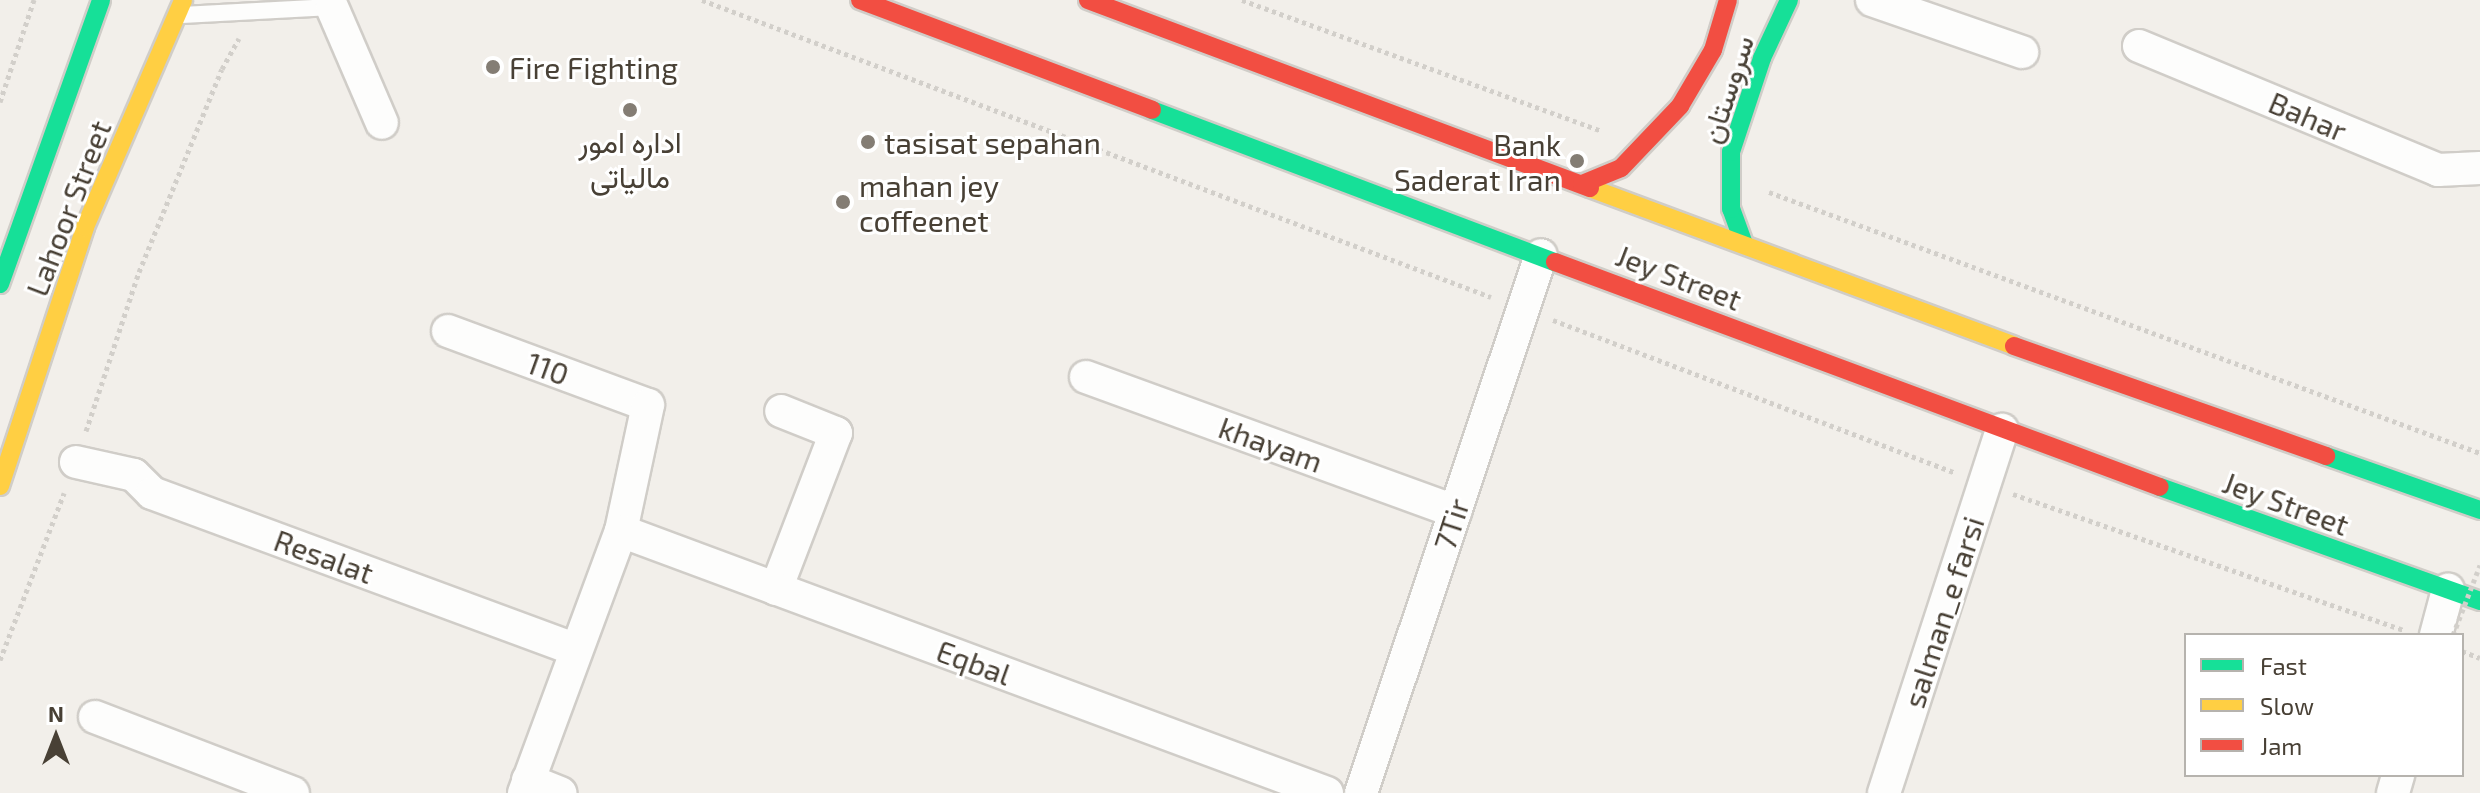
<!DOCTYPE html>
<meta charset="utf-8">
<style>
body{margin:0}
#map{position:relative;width:2480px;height:793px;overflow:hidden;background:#f2efea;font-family:"Exo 2",Vazirmatn,sans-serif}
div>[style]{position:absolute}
.path>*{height:5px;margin-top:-2.5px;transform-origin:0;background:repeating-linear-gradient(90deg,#d2cfca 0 4px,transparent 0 8px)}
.roads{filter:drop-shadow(2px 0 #d0cdc8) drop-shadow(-2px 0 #d0cdc8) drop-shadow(0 2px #d0cdc8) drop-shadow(0 -2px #d0cdc8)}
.lane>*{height:16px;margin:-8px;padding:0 8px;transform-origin:8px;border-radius:8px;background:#fdfdfc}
.street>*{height:32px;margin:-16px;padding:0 16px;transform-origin:16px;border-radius:16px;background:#fdfdfc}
.fast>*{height:18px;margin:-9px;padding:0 9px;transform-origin:9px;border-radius:9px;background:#16e098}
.slow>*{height:18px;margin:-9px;padding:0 9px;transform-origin:9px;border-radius:9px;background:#ffcf43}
.jam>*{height:18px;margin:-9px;padding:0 9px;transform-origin:9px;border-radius:9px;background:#f24e42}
.path-bridge>*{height:5px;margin-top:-2.5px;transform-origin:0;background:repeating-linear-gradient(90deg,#d2cfca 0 4px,transparent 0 8px)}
.dots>*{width:22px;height:22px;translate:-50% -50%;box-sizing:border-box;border:4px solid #fff;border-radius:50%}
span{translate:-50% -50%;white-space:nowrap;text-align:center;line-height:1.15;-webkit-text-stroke:6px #fff;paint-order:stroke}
.poi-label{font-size:30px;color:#484035}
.left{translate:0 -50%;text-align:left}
.right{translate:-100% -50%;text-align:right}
.street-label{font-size:30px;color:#484035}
.legend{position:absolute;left:2184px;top:633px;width:280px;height:144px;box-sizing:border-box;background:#fff;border:2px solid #b6b3ae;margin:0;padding:10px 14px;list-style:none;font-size:24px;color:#484035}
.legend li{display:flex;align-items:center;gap:16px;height:40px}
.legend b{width:40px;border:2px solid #b6b3ae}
.north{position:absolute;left:16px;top:697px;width:80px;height:80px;-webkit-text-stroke:6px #fff;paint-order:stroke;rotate:0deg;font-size:22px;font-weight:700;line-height:32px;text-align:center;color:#484035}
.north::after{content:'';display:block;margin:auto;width:28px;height:36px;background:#484035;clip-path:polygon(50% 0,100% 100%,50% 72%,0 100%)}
</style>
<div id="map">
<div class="path">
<div style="left:702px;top:0;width:843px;rotate:20.63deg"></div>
<div style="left:1242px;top:0;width:383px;rotate:20deg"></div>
<div style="left:0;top:102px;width:108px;rotate:-71.6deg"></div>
<div style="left:1769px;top:192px;width:757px;rotate:20.16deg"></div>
<div style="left:1553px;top:320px;width:430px;rotate:20.8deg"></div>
<div style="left:86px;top:431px;width:168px;rotate:-71.6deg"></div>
<div style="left:139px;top:272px;width:219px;rotate:-67.8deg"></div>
<div style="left:222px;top:69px;width:35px;rotate:-61deg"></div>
<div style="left:2013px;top:494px;width:414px;rotate:19.2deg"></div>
<div style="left:2462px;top:651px;width:19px;rotate:21deg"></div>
<div style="left:0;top:660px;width:179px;rotate:-69deg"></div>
</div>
<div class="roads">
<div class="lane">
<div style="left:182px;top:15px;width:150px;rotate:-3.1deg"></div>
<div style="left:332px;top:7px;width:7px;rotate:-90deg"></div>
</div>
<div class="street">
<div style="left:1872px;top:0;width:159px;rotate:19.1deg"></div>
<div style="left:332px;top:7px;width:126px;rotate:66.7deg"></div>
<div style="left:2139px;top:46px;width:324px;rotate:22.5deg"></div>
<div style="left:2438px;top:170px;width:42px;rotate:-2.7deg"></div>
<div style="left:448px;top:331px;width:213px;rotate:20.3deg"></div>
<div style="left:648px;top:405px;width:129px;rotate:102.1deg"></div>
<div style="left:1086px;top:377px;width:393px;rotate:20deg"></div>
<div style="left:76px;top:462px;width:59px;rotate:12.6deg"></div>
<div style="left:134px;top:475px;width:25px;rotate:45deg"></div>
<div style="left:152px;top:493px;width:452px;rotate:20.3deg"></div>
<div style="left:776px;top:589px;width:167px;rotate:-69deg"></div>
<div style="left:836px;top:433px;width:59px;rotate:-158.2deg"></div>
<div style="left:2436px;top:635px;width:47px;rotate:-75.1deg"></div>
<div style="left:95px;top:717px;width:212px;rotate:21deg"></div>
<div style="left:528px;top:780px;width:35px;rotate:22deg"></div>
<div style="left:524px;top:793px;width:279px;rotate:-69.7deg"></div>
<div style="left:621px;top:531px;width:753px;rotate:20.36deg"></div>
<div style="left:1361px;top:793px;width:567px;rotate:-71.5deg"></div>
<div style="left:1884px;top:793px;width:382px;rotate:-72deg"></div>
<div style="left:2393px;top:793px;width:19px;rotate:-74deg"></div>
</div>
<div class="fast">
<div style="left:1152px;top:110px;width:431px;rotate:20.7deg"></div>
<div style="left:1744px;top:244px;width:37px;rotate:-110deg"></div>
<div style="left:1731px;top:209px;width:57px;rotate:-90deg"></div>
<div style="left:1731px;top:152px;width:99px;rotate:-71.7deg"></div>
<div style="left:1762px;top:58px;width:64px;rotate:-65deg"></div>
<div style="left:0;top:284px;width:301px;rotate:-70.4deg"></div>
<div style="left:2326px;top:456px;width:163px;rotate:19.3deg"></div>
<div style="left:2160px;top:487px;width:340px;rotate:19.6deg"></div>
</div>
<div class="slow">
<div style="left:1590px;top:188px;width:452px;rotate:20.4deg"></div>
<div style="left:0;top:486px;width:273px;rotate:-71.8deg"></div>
<div style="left:85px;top:227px;width:247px;rotate:-66.6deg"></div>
</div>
<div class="jam">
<div style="left:860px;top:0;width:312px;rotate:20.6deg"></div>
<div style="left:1088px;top:0;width:536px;rotate:20.53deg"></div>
<div style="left:1582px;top:184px;width:42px;rotate:-22.3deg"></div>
<div style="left:1621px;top:168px;width:86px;rotate:-46.4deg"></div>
<div style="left:1680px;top:106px;width:65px;rotate:-59.5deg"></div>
<div style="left:1713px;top:50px;width:52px;rotate:-73.3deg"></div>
<div style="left:1555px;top:262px;width:645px;rotate:20.4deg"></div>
<div style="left:2014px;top:346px;width:331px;rotate:19.4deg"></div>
</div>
</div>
<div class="path-bridge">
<div style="left:2453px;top:635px;width:75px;rotate:-68.9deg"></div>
</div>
<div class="dots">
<div style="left:493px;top:67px;background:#847d74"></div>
<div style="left:630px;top:110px;background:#847d74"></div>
<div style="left:868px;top:142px;background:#847d74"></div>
<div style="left:1577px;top:161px;background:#847d74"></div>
<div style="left:843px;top:202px;background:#847d74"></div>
</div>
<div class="poi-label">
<span class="left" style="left:509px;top:67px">Fire Fighting</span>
<span style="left:630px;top:158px">اداره امور<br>مالیاتی</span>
<span class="left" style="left:884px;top:142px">tasisat sepahan</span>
<span class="right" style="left:1561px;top:161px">Bank<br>Saderat Iran</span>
<span class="left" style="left:859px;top:202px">mahan jey<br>coffeenet</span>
</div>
<div class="street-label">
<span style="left:1726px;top:89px;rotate:-72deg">سروستان</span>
<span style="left:2308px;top:116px;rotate:23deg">Bahar</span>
<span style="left:68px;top:208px;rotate:-69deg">Lahoor Street</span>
<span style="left:1679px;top:277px;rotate:21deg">Jey Street</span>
<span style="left:548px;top:368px;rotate:20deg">110</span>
<span style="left:1271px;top:444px;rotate:20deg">khayam</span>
<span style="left:2286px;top:503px;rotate:20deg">Jey Street</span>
<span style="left:1451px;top:524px;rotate:-72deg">7Tir</span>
<span style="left:324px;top:556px;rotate:20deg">Resalat</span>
<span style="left:1943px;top:612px;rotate:-72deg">salman_e farsi</span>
<span style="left:974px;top:662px;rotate:20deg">Eqbal</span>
</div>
<ul class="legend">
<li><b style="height:10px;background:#16e098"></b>Fast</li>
<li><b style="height:10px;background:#ffcf43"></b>Slow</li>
<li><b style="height:10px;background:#f24e42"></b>Jam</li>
</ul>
<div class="north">N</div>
</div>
